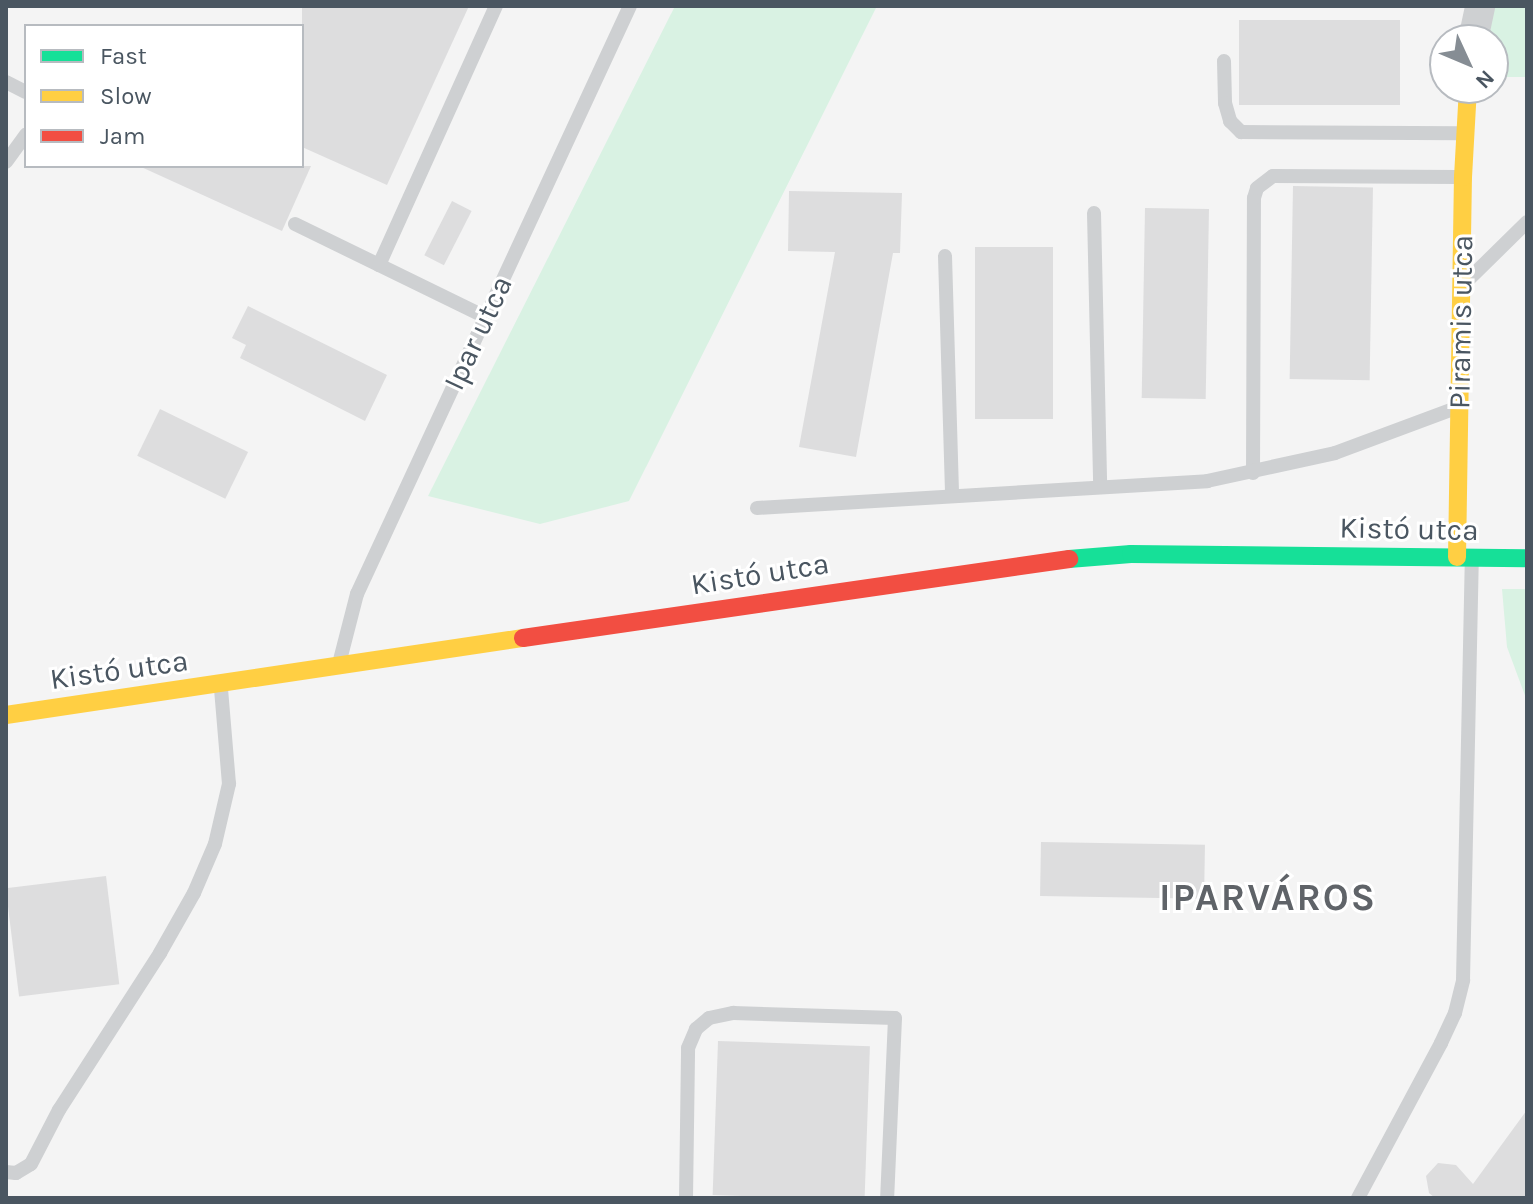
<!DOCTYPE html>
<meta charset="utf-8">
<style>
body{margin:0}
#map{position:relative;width:1533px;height:1204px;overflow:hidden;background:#f4f4f4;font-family:Karla,sans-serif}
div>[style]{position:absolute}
.green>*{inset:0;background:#d9f2e3}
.building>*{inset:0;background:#ddddde;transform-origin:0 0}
.lane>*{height:14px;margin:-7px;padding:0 7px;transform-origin:7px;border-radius:7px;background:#ced0d2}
.street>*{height:30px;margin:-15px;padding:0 15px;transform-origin:15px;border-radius:15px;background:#ced0d2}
.fast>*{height:18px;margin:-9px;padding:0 9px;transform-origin:9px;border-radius:9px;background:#16e098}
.slow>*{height:18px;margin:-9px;padding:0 9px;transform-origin:9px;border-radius:9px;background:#ffcf43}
.jam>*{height:18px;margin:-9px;padding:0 9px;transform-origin:9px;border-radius:9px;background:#f24e42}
span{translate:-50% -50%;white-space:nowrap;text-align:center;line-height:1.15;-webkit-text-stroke:6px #fff;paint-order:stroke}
.street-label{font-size:30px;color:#4a5661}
.district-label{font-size:38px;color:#5f6368;font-weight:700;letter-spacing:2px}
.frame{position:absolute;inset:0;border:8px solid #4a5661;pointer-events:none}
.legend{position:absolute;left:24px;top:24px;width:280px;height:144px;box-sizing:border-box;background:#fff;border:2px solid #b7bbc0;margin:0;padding:10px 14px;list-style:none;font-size:24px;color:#4a5661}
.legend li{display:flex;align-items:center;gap:16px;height:40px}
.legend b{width:40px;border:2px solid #b7bbc0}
.north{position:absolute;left:1429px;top:24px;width:80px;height:80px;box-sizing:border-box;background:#fff;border:2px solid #b7bbc0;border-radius:50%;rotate:134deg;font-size:22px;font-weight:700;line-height:32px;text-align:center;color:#4a5661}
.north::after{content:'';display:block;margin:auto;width:28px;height:36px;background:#868d94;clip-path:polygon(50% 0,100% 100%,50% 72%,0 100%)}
</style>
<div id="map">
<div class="green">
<div style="clip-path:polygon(675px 6px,877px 6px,629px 501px,540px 524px,428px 496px)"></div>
<div style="clip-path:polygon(1484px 6px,1527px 6px,1527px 77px,1493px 77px,1493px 40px,1476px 40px)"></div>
<div style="clip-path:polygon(1502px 589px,1527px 589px,1527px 701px,1507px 647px)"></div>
</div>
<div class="building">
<div style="clip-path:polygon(302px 6px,469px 6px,387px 185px,302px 147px)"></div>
<div style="left:1239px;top:20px;width:161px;height:85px"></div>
<div style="clip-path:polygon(139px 166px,311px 166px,282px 231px)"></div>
<div style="left:1293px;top:186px;width:80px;height:193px;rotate:1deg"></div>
<div style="clip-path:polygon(789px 191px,902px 193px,900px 253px,893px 253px,856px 457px,799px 447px,835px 252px,788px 251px)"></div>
<div style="left:452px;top:201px;width:22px;height:61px;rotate:27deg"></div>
<div style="left:1145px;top:208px;width:64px;height:190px;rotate:1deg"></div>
<div style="left:975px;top:247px;width:78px;height:172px"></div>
<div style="clip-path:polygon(248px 306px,387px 375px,365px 421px,240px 358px,246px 345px,232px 338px)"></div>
<div style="left:160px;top:409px;width:98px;height:52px;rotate:26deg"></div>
<div style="left:1041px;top:842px;width:164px;height:54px;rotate:1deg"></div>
<div style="left:106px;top:876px;width:109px;height:101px;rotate:83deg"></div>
<div style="left:718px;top:1041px;width:152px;height:154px;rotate:2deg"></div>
<div style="clip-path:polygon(1527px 1110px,1527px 1198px,1435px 1198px,1429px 1193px,1426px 1176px,1438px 1163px,1456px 1165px,1473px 1184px)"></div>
</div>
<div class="lane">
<div style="left:1224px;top:61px;width:42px;rotate:88.6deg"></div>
<div style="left:1225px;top:103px;width:19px;rotate:74deg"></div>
<div style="left:1230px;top:121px;width:16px;rotate:45deg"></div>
<div style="left:1241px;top:132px;width:219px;rotate:0.3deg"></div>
<div style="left:6px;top:82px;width:22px;rotate:27deg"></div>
<div style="left:6px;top:162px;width:34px;rotate:-54deg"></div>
<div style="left:1094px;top:213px;width:274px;rotate:88.7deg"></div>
<div style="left:295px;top:224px;width:212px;rotate:26deg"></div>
<div style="left:945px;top:256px;width:240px;rotate:88.3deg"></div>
<div style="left:379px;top:265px;width:284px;rotate:-65.7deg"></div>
<div style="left:1469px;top:279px;width:81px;rotate:-44.5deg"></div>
<div style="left:1253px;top:473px;width:275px;rotate:-89.8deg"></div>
<div style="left:1254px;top:198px;width:10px;rotate:-73deg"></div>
<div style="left:1257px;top:188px;width:20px;rotate:-37deg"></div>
<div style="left:1273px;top:176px;width:185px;rotate:0.3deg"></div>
<div style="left:757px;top:508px;width:451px;rotate:-3.4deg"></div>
<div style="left:1207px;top:481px;width:131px;rotate:-12.3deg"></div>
<div style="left:1335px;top:453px;width:129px;rotate:-20.4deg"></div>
<div style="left:340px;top:660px;width:68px;rotate:-75.6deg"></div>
<div style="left:357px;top:594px;width:648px;rotate:-65.1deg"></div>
<div style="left:6px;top:1172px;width:10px;rotate:6deg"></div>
<div style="left:16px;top:1173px;width:17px;rotate:-31deg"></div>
<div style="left:31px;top:1164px;width:61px;rotate:-62.6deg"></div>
<div style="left:59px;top:1110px;width:187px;rotate:-57.2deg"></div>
<div style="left:160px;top:953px;width:69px;rotate:-60.5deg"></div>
<div style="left:194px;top:893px;width:53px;rotate:-66.8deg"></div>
<div style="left:215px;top:844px;width:62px;rotate:-76.9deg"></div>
<div style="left:229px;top:784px;width:96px;rotate:-94.8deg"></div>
<div style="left:686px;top:1198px;width:150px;rotate:-89.2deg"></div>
<div style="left:688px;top:1048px;width:21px;rotate:-67deg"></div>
<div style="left:696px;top:1029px;width:17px;rotate:-40deg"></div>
<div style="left:709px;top:1018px;width:25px;rotate:-12deg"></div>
<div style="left:733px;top:1013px;width:162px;rotate:1.8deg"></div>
<div style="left:895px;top:1018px;width:180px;rotate:92.5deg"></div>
<div style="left:1358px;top:1198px;width:176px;rotate:-61.8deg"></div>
<div style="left:1441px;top:1043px;width:33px;rotate:-65deg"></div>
<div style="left:1455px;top:1013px;width:34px;rotate:-76deg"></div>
<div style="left:1463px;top:980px;width:418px;rotate:-88.8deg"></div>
</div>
<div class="street">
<div style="left:1473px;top:40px;width:35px;rotate:-78deg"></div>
</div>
<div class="fast">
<div style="left:1069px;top:559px;width:62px;rotate:-4.6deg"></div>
<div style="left:1131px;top:554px;width:396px;rotate:0.6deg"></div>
</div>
<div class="slow">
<div style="left:1457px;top:557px;width:380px;rotate:-89.1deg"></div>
<div style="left:1463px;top:177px;width:89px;rotate:-86.8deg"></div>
<div style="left:6px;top:715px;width:523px;rotate:-8.47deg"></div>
</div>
<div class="jam">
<div style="left:523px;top:638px;width:552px;rotate:-8.23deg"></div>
</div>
<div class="street-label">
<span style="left:1461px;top:322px;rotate:-89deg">Piramis utca</span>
<span style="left:478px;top:333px;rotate:-65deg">Ipar utca</span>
<span style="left:1409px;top:529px;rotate:1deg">Kistó utca</span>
<span style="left:760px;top:574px;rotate:-9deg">Kistó utca</span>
<span style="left:119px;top:670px;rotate:-8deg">Kistó utca</span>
</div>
<div class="district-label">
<span style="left:1268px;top:898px">IPARVÁROS</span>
</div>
<div class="frame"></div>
<ul class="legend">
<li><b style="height:10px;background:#16e098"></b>Fast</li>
<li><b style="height:10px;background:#ffcf43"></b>Slow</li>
<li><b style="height:10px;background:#f24e42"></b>Jam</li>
</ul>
<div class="north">N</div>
</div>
